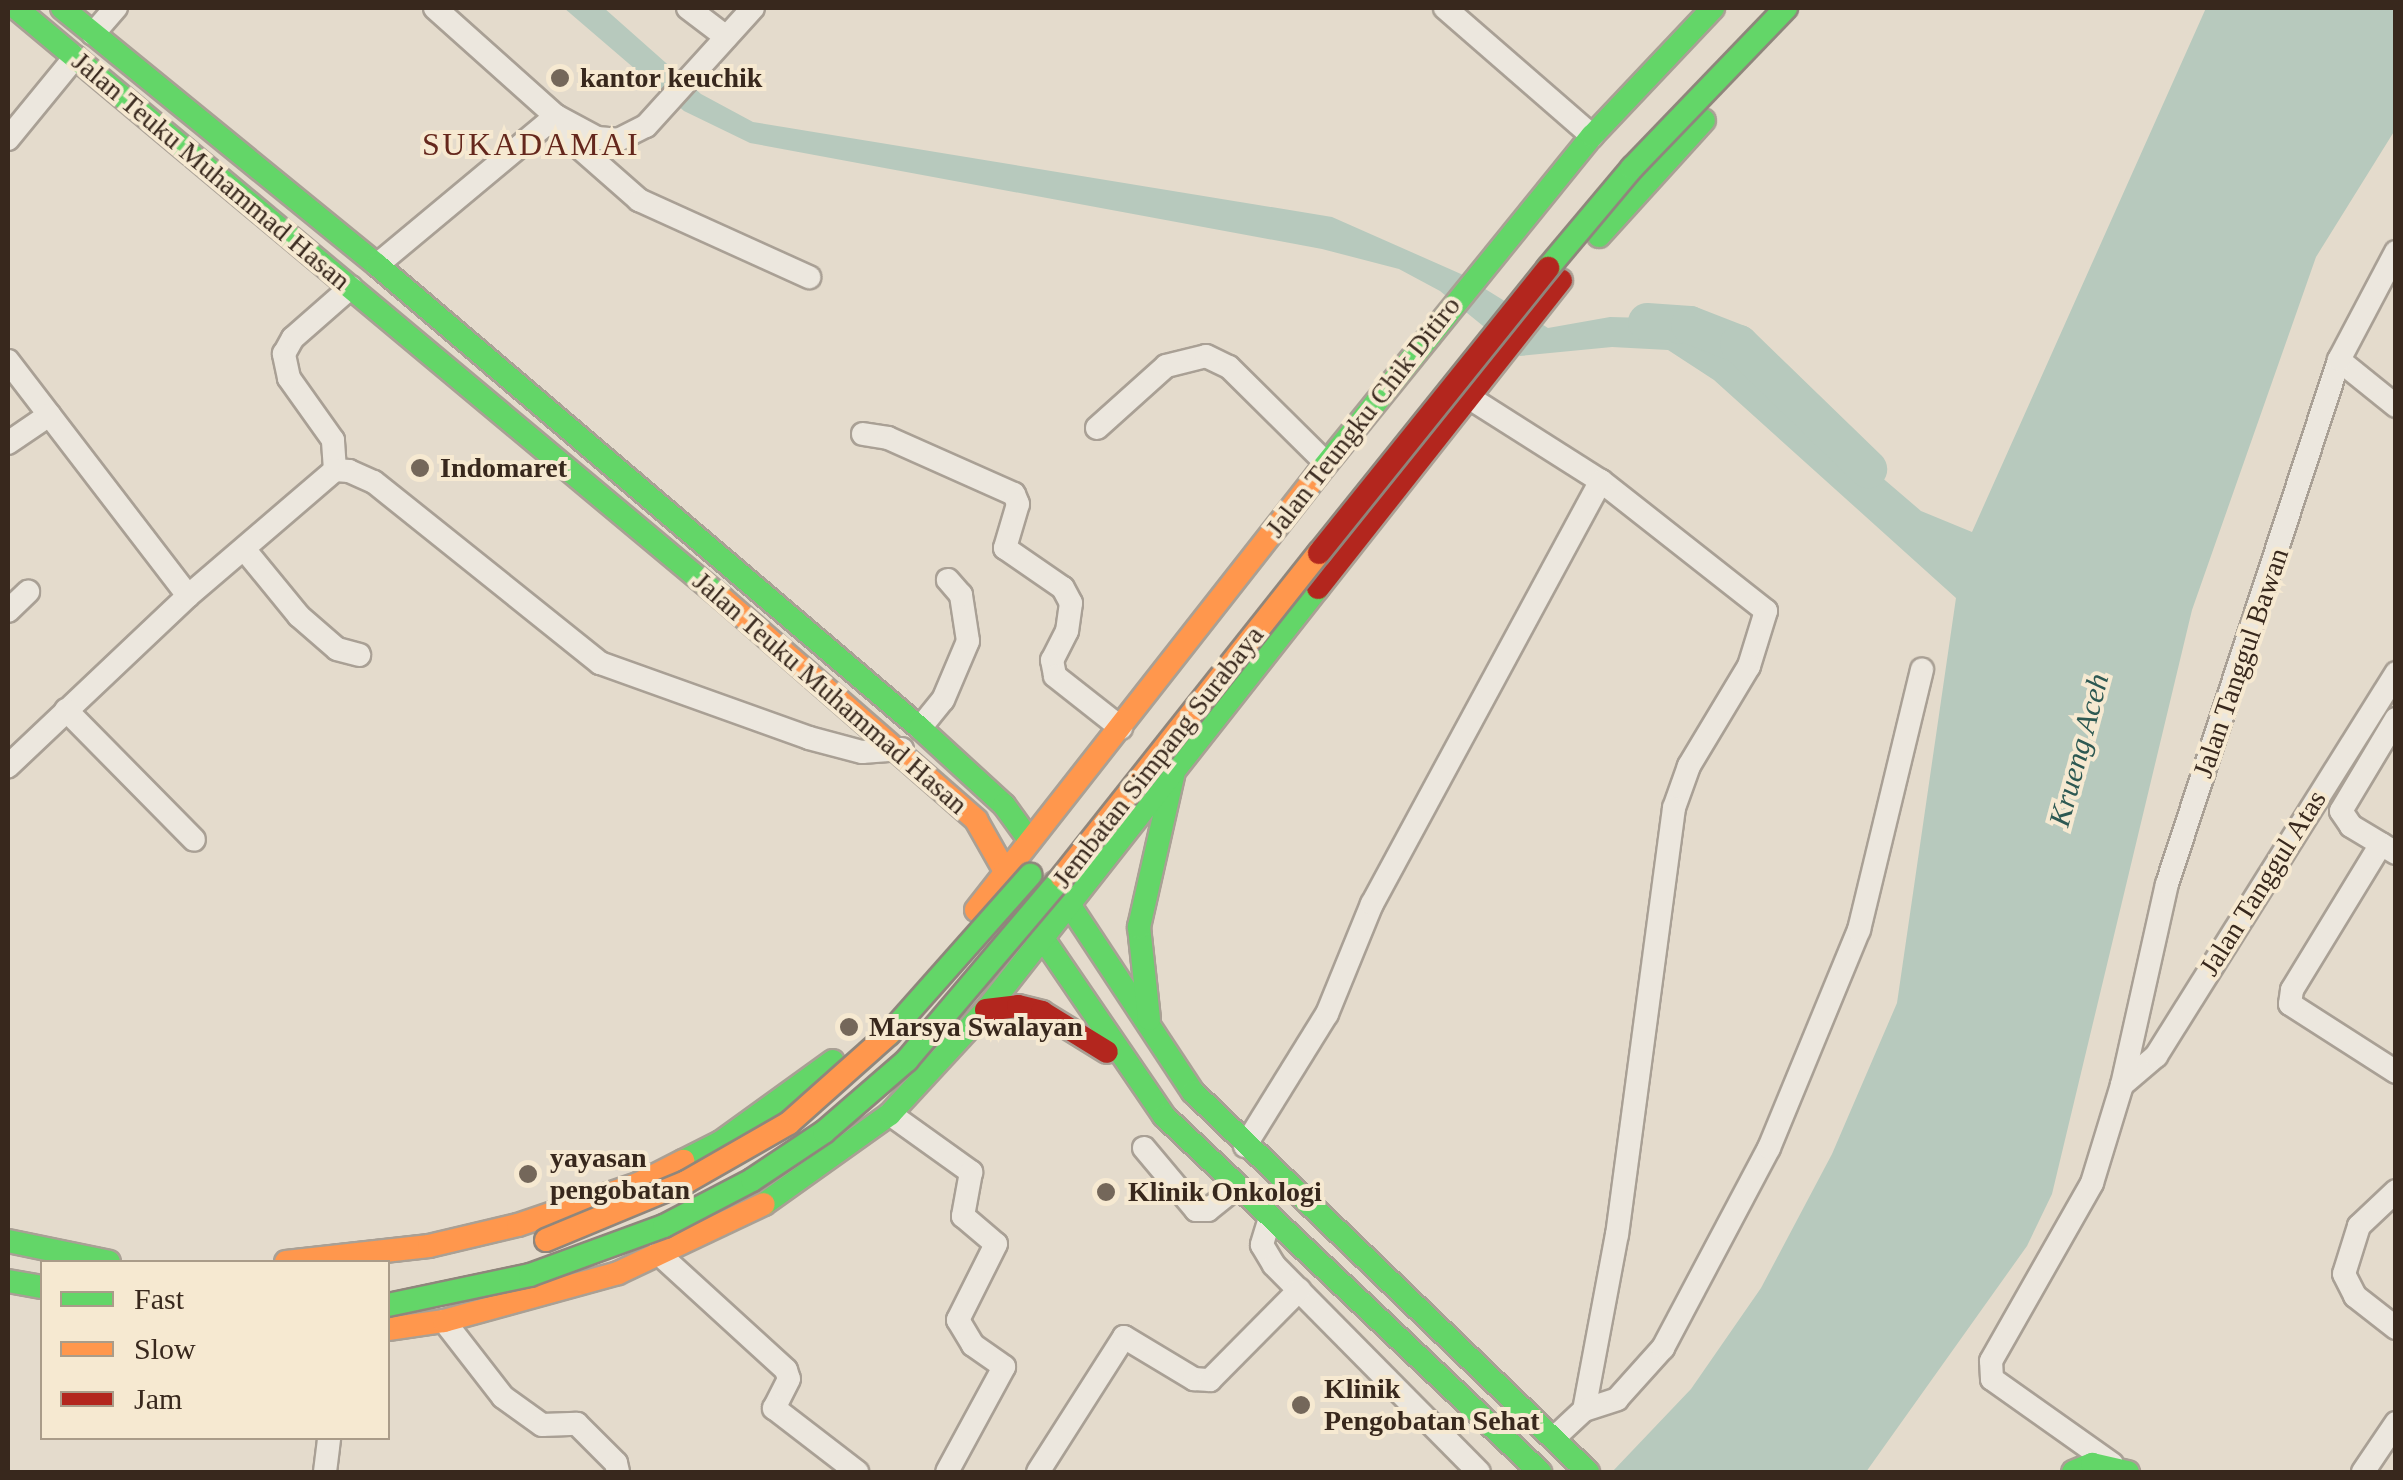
<!DOCTYPE html>
<style>
body{margin:0}
#map{position:relative;width:2403px;height:1480px;overflow:hidden;background:#e4dbcc;font-family:"Times New Roman",serif}
div>[style]{position:absolute}
.water>*{inset:0;background:#b7c9bd}
.river>*{height:38px;margin:-19px;padding:0 19px;transform-origin:19px;border-radius:19px;background:#b7c9bd}
.roads{filter:drop-shadow(2px 0 #a9a095) drop-shadow(-2px 0 #a9a095) drop-shadow(0 2px #a9a095) drop-shadow(0 -2px #a9a095)}
.street>*{height:22px;margin:-11px;padding:0 11px;transform-origin:11px;border-radius:11px;background:#ece7de}
.fast>*{height:22px;margin:-11px;padding:0 11px;transform-origin:11px;border-radius:11px;background:#63d668}
.slow>*{height:22px;margin:-11px;padding:0 11px;transform-origin:11px;border-radius:11px;background:#ff974d}
.jam>*{height:22px;margin:-11px;padding:0 11px;transform-origin:11px;border-radius:11px;background:#b3261e}
.bridges{filter:drop-shadow(2px 0 #8f867c) drop-shadow(-2px 0 #8f867c) drop-shadow(0 2px #8f867c) drop-shadow(0 -2px #8f867c)}
.fast-bridge>*{height:22px;margin:-11px;padding:0 11px;transform-origin:11px;border-radius:11px;background:#63d668}
.slow-bridge>*{height:22px;margin:-11px;padding:0 11px;transform-origin:11px;border-radius:11px;background:#ff974d}
.jam-bridge>*{height:22px;margin:-11px;padding:0 11px;transform-origin:11px;border-radius:11px;background:#b3261e}
.dots>*{width:28px;height:28px;translate:-50% -50%;box-sizing:border-box;border:5px solid #f6e9d1;border-radius:50%}
span{translate:-50% -50%;white-space:nowrap;text-align:center;line-height:1.15;-webkit-text-stroke:8px #f6e9d1;paint-order:stroke}
.poi-label{font-size:28px;color:#38281d;font-weight:700}
.left{translate:0 -50%;text-align:left}
.street-label{font-size:28px;color:#38281d}
.water-label{font-size:30px;color:#2c5852;font-style:italic}
.quarter-label{font-size:32px;color:#65271c;letter-spacing:2.5px}
.frame{position:absolute;inset:0;border:10px solid #38281d;pointer-events:none}
.legend{position:absolute;left:40px;top:1260px;width:350px;height:180px;box-sizing:border-box;background:#f6e9d1;border:2px solid #aa9c89;margin:0;padding:12px 18px;list-style:none;font-size:30px;color:#38281d}
.legend li{display:flex;align-items:center;gap:20px;height:50px}
.legend b{width:50px;border:2px solid #aa9c89}
</style>
<div id="map">
<div class="water">
<div style="clip-path:polygon(564px 8px,604px 8px,701px 94px,753px 122px,1332px 217px,1461px 274px,1548px 328px,1610px 317px,1683px 319px,1732px 349px,1921px 511px,1972px 532px,2206px 8px,2395px 8px,2395px 130px,2316px 257px,2192px 610px,2052px 1194px,2027px 1246px,1866px 1472px,1612px 1472px,1691px 1389px,1761px 1288px,1832px 1154px,1897px 1003px,1956px 598px,1714px 380px,1668px 350px,1612px 347px,1520px 356px,1440px 291px,1399px 269px,1322px 249px,750px 143px,684px 111px)"></div>
</div>
<div class="river">
<div style="left:1647px;top:322px;width:43px;rotate:4deg"></div>
<div style="left:1690px;top:325px;width:53px;rotate:21.2deg"></div>
<div style="left:1739px;top:344px;width:180px;rotate:44.1deg"></div>
</div>
<div class="roads">
<div class="street">
<div style="left:435px;top:8px;width:162px;rotate:41.8deg"></div>
<div style="left:556px;top:116px;width:47px;rotate:28.2deg"></div>
<div style="left:597px;top:138px;width:21px;rotate:5deg"></div>
<div style="left:618px;top:140px;width:31px;rotate:-27deg"></div>
<div style="left:646px;top:126px;width:159px;rotate:-47.8deg"></div>
<div style="left:688px;top:8px;width:48px;rotate:37.3deg"></div>
<div style="left:1445px;top:8px;width:195px;rotate:41deg"></div>
<div style="left:93px;top:34px;width:35px;rotate:-49deg"></div>
<div style="left:556px;top:127px;width:111px;rotate:41.3deg"></div>
<div style="left:639px;top:200px;width:187px;rotate:24.4deg"></div>
<div style="left:8px;top:139px;width:106px;rotate:-50.7deg"></div>
<div style="left:377px;top:265px;width:233px;rotate:-39.8deg"></div>
<div style="left:2339px;top:360px;width:73px;rotate:38.9deg"></div>
<div style="left:8px;top:361px;width:296px;rotate:52.5deg"></div>
<div style="left:188px;top:596px;width:248px;rotate:136.6deg"></div>
<div style="left:1470px;top:398px;width:155px;rotate:32.4deg"></div>
<div style="left:1601px;top:481px;width:210px;rotate:38.2deg"></div>
<div style="left:1766px;top:611px;width:58px;rotate:107.2deg"></div>
<div style="left:1749px;top:666px;width:117px;rotate:121deg"></div>
<div style="left:1689px;top:766px;width:45px;rotate:109.7deg"></div>
<div style="left:1674px;top:808px;width:430px;rotate:97.6deg"></div>
<div style="left:1617px;top:1234px;width:179px;rotate:100.6deg"></div>
<div style="left:1097px;top:428px;width:93px;rotate:-41.9deg"></div>
<div style="left:1166px;top:366px;width:41px;rotate:-14deg"></div>
<div style="left:1206px;top:356px;width:25px;rotate:26deg"></div>
<div style="left:1229px;top:367px;width:135px;rotate:44.7deg"></div>
<div style="left:863px;top:434px;width:25px;rotate:9deg"></div>
<div style="left:888px;top:438px;width:138px;rotate:24deg"></div>
<div style="left:1014px;top:494px;width:11px;rotate:68deg"></div>
<div style="left:1018px;top:504px;width:46px;rotate:106.5deg"></div>
<div style="left:1005px;top:548px;width:70px;rotate:34.6deg"></div>
<div style="left:1063px;top:588px;width:17px;rotate:62deg"></div>
<div style="left:1071px;top:603px;width:28px;rotate:98deg"></div>
<div style="left:1067px;top:631px;width:33px;rotate:117deg"></div>
<div style="left:1052px;top:660px;width:16px;rotate:79deg"></div>
<div style="left:1055px;top:676px;width:84px;rotate:38.2deg"></div>
<div style="left:8px;top:443px;width:50px;rotate:-34.3deg"></div>
<div style="left:335px;top:470px;width:30px;rotate:-94deg"></div>
<div style="left:333px;top:440px;width:76px;rotate:-125.4deg"></div>
<div style="left:289px;top:378px;width:25px;rotate:-102deg"></div>
<div style="left:284px;top:354px;width:18px;rotate:-61deg"></div>
<div style="left:293px;top:338px;width:77px;rotate:-41.3deg"></div>
<div style="left:245px;top:550px;width:85px;rotate:50.7deg"></div>
<div style="left:299px;top:616px;width:50px;rotate:41deg"></div>
<div style="left:337px;top:649px;width:23px;rotate:15deg"></div>
<div style="left:188px;top:596px;width:194px;rotate:-40.6deg"></div>
<div style="left:335px;top:470px;width:14px;rotate:4deg"></div>
<div style="left:349px;top:471px;width:27px;rotate:24deg"></div>
<div style="left:374px;top:482px;width:290px;rotate:38.7deg"></div>
<div style="left:600px;top:663px;width:222px;rotate:19.7deg"></div>
<div style="left:809px;top:738px;width:55px;rotate:14.8deg"></div>
<div style="left:862px;top:752px;width:40px;rotate:-4.3deg"></div>
<div style="left:8px;top:611px;width:28px;rotate:-44deg"></div>
<div style="left:66px;top:710px;width:182px;rotate:45.4deg"></div>
<div style="left:2396px;top:719px;width:107px;rotate:120.9deg"></div>
<div style="left:2341px;top:811px;width:18px;rotate:56deg"></div>
<div style="left:2351px;top:826px;width:52px;rotate:31deg"></div>
<div style="left:920px;top:728px;width:36px;rotate:-51deg"></div>
<div style="left:943px;top:700px;width:64px;rotate:-67deg"></div>
<div style="left:968px;top:641px;width:47px;rotate:-98.7deg"></div>
<div style="left:961px;top:595px;width:20px;rotate:-131deg"></div>
<div style="left:2381px;top:844px;width:171px;rotate:121.4deg"></div>
<div style="left:2292px;top:990px;width:14px;rotate:98deg"></div>
<div style="left:2290px;top:1004px;width:126px;rotate:32.7deg"></div>
<div style="left:2122px;top:1085px;width:45px;rotate:-40.5deg"></div>
<div style="left:2156px;top:1056px;width:452px;rotate:-57.9deg"></div>
<div style="left:890px;top:1114px;width:100px;rotate:35.6deg"></div>
<div style="left:971px;top:1172px;width:45px;rotate:100.3deg"></div>
<div style="left:963px;top:1216px;width:43px;rotate:40.3deg"></div>
<div style="left:996px;top:1244px;width:85px;rotate:116.6deg"></div>
<div style="left:958px;top:1320px;width:29px;rotate:59deg"></div>
<div style="left:973px;top:1345px;width:38px;rotate:35deg"></div>
<div style="left:1004px;top:1367px;width:119px;rotate:118.5deg"></div>
<div style="left:1245px;top:1146px;width:155px;rotate:-58.2deg"></div>
<div style="left:1327px;top:1014px;width:119px;rotate:-67.8deg"></div>
<div style="left:1372px;top:904px;width:481px;rotate:-61.6deg"></div>
<div style="left:1144px;top:1148px;width:81px;rotate:50deg"></div>
<div style="left:1196px;top:1210px;width:12px"></div>
<div style="left:1208px;top:1210px;width:38px;rotate:-39deg"></div>
<div style="left:2396px;top:1191px;width:51px;rotate:136.6deg"></div>
<div style="left:2359px;top:1226px;width:50px;rotate:107.4deg"></div>
<div style="left:2344px;top:1274px;width:25px;rotate:63deg"></div>
<div style="left:2355px;top:1296px;width:52px;rotate:38deg"></div>
<div style="left:1270px;top:1218px;width:28px;rotate:107deg"></div>
<div style="left:1262px;top:1245px;width:23px;rotate:59deg"></div>
<div style="left:1274px;top:1265px;width:291px;rotate:45.3deg"></div>
<div style="left:658px;top:1253px;width:173px;rotate:42.4deg"></div>
<div style="left:786px;top:1370px;width:9px;rotate:72deg"></div>
<div style="left:789px;top:1379px;width:33px;rotate:117deg"></div>
<div style="left:774px;top:1408px;width:105px;rotate:37.6deg"></div>
<div style="left:444px;top:1321px;width:96px;rotate:52.2deg"></div>
<div style="left:503px;top:1397px;width:48px;rotate:35.7deg"></div>
<div style="left:542px;top:1425px;width:35px;rotate:-2deg"></div>
<div style="left:577px;top:1424px;width:55px;rotate:45deg"></div>
<div style="left:616px;top:1463px;width:9px;rotate:77deg"></div>
<div style="left:1554px;top:1438px;width:41px;rotate:-43deg"></div>
<div style="left:1584px;top:1410px;width:35px;rotate:-18deg"></div>
<div style="left:1617px;top:1399px;width:69px;rotate:-48deg"></div>
<div style="left:1663px;top:1348px;width:226px;rotate:-62.1deg"></div>
<div style="left:1769px;top:1148px;width:236px;rotate:-67.6deg"></div>
<div style="left:1859px;top:930px;width:268px;rotate:-76.4deg"></div>
<div style="left:2112px;top:1464px;width:147px;rotate:-144.7deg"></div>
<div style="left:1992px;top:1379px;width:18px;rotate:-93deg"></div>
<div style="left:1991px;top:1361px;width:205px;rotate:-60.4deg"></div>
<div style="left:2092px;top:1183px;width:102px;rotate:-73deg"></div>
<div style="left:2122px;top:1085px;width:206px;rotate:-77.4deg"></div>
<div style="left:2167px;top:884px;width:552px;rotate:-71.83deg"></div>
<div style="left:2339px;top:360px;width:122px;rotate:-62.2deg"></div>
<div style="left:325px;top:1472px;width:34px;rotate:-83deg"></div>
<div style="left:1038px;top:1472px;width:160px;rotate:-57.5deg"></div>
<div style="left:1124px;top:1337px;width:82px;rotate:31deg"></div>
<div style="left:1194px;top:1379px;width:16px;rotate:4deg"></div>
<div style="left:1210px;top:1380px;width:127px;rotate:-45.3deg"></div>
<div style="left:2363px;top:1472px;width:59px;rotate:-56deg"></div>
</div>
<div class="fast">
<div style="left:16px;top:8px;width:921px;rotate:39.89deg"></div>
<div style="left:62px;top:8px;width:407px;rotate:39.2deg"></div>
<div style="left:377px;top:265px;width:714px;rotate:40.45deg"></div>
<div style="left:920px;top:728px;width:114px;rotate:42.5deg"></div>
<div style="left:1004px;top:805px;width:44px;rotate:54.2deg"></div>
<div style="left:1599px;top:236px;width:156px;rotate:-47.8deg"></div>
<div style="left:1318px;top:474px;width:435px;rotate:-51deg"></div>
<div style="left:1592px;top:136px;width:176px;rotate:-46.6deg"></div>
<div style="left:1055px;top:883px;width:250px;rotate:56.6deg"></div>
<div style="left:1193px;top:1092px;width:548px;rotate:43.89deg"></div>
<div style="left:1029px;top:918px;width:240px;rotate:55.7deg"></div>
<div style="left:1164px;top:1116px;width:518px;rotate:43.43deg"></div>
<div style="left:1149px;top:1019px;width:93px;rotate:-96.2deg"></div>
<div style="left:1139px;top:927px;width:155px;rotate:-77.3deg"></div>
<div style="left:683px;top:1161px;width:42px;rotate:-26.6deg"></div>
<div style="left:721px;top:1142px;width:138px;rotate:-35.9deg"></div>
<div style="left:764px;top:1204px;width:155px;rotate:-35.5deg"></div>
<div style="left:890px;top:1114px;width:142px;rotate:-47.3deg"></div>
<div style="left:986px;top:1010px;width:537px;rotate:-51.81deg"></div>
<div style="left:8px;top:1241px;width:103px;rotate:11.7deg"></div>
<div style="left:8px;top:1281px;width:35px;rotate:10deg"></div>
<div style="left:2073px;top:1472px;width:21px;rotate:-23deg"></div>
<div style="left:2092px;top:1464px;width:37px;rotate:13deg"></div>
</div>
<div class="slow">
<div style="left:723px;top:599px;width:336px;rotate:41.1deg"></div>
<div style="left:976px;top:820px;width:61px;rotate:60.5deg"></div>
<div style="left:976px;top:910px;width:554px;rotate:-51.89deg"></div>
<div style="left:286px;top:1262px;width:144px;rotate:-6.4deg"></div>
<div style="left:429px;top:1246px;width:91px;rotate:-13.3deg"></div>
<div style="left:518px;top:1225px;width:127px;rotate:-18.9deg"></div>
<div style="left:638px;top:1184px;width:51px;rotate:-27.1deg"></div>
<div style="left:388px;top:1329px;width:57px;rotate:-8.1deg"></div>
<div style="left:444px;top:1321px;width:180px;rotate:-15.4deg"></div>
<div style="left:618px;top:1273px;width:161px;rotate:-25.3deg"></div>
</div>
<div class="jam">
<div style="left:1318px;top:588px;width:392px;rotate:-51.7deg"></div>
<div style="left:986px;top:1010px;width:32px;rotate:-7deg"></div>
<div style="left:1018px;top:1006px;width:25px;rotate:14deg"></div>
<div style="left:1042px;top:1012px;width:76px;rotate:31.6deg"></div>
</div>
</div>
<div class="bridges">
<div class="fast-bridge">
<div style="left:1548px;top:268px;width:131px;rotate:-50deg"></div>
<div style="left:1632px;top:168px;width:222px;rotate:-46.1deg"></div>
<div style="left:889px;top:1034px;width:213px;rotate:-48.4deg"></div>
<div style="left:388px;top:1305px;width:145px;rotate:-11.9deg"></div>
<div style="left:530px;top:1275px;width:143px;rotate:-20.1deg"></div>
<div style="left:664px;top:1226px;width:99px;rotate:-27.6deg"></div>
<div style="left:752px;top:1180px;width:87px;rotate:-33.7deg"></div>
<div style="left:824px;top:1132px;width:110px;rotate:-40.9deg"></div>
<div style="left:907px;top:1060px;width:240px;rotate:-49.7deg"></div>
</div>
<div class="slow-bridge">
<div style="left:1062px;top:877px;width:414px;rotate:-51.6deg"></div>
<div style="left:546px;top:1240px;width:152px;rotate:-22.5deg"></div>
<div style="left:686px;top:1182px;width:119px;rotate:-29.8deg"></div>
<div style="left:789px;top:1123px;width:134px;rotate:-41.7deg"></div>
</div>
<div class="jam-bridge">
<div style="left:1319px;top:553px;width:366px;rotate:-51.2deg"></div>
</div>
</div>
<div class="dots">
<div style="left:560px;top:78px;background:#74675a"></div>
<div style="left:420px;top:468px;background:#74675a"></div>
<div style="left:849px;top:1027px;background:#74675a"></div>
<div style="left:528px;top:1174px;background:#74675a"></div>
<div style="left:1106px;top:1192px;background:#74675a"></div>
<div style="left:1301px;top:1405px;background:#74675a"></div>
</div>
<div class="poi-label">
<span class="left" style="left:580px;top:78px">kantor keuchik</span>
<span class="left" style="left:440px;top:468px">Indomaret</span>
<span class="left" style="left:869px;top:1027px">Marsya Swalayan</span>
<span class="left" style="left:550px;top:1174px">yayasan<br>pengobatan</span>
<span class="left" style="left:1128px;top:1192px">Klinik Onkologi</span>
<span class="left" style="left:1324px;top:1405px">Klinik<br>Pengobatan Sehat</span>
</div>
<div class="street-label">
<span style="left:211px;top:171px;rotate:40deg">Jalan Teuku Muhammad Hasan</span>
<span style="left:1363px;top:417px;rotate:-52deg">Jalan Teungku Chik Ditiro</span>
<span style="left:2241px;top:663px;rotate:-71deg">Jalan Tanggul Bawan</span>
<span style="left:830px;top:693px;rotate:41deg">Jalan Teuku Muhammad Hasan</span>
<span style="left:1158px;top:757px;rotate:-52deg">Jembatan Simpang Surabaya</span>
<span style="left:2263px;top:883px;rotate:-58deg">Jalan Tanggul Atas</span>
</div>
<div class="water-label">
<span style="left:2079px;top:750px;rotate:-75deg">Krueng Aceh</span>
</div>
<div class="quarter-label">
<span style="left:531px;top:144px">SUKADAMAI</span>
</div>
<div class="frame"></div>
<ul class="legend">
<li><b style="height:12px;background:#63d668"></b>Fast</li>
<li><b style="height:12px;background:#ff974d"></b>Slow</li>
<li><b style="height:12px;background:#b3261e"></b>Jam</li>
</ul>
</div>
